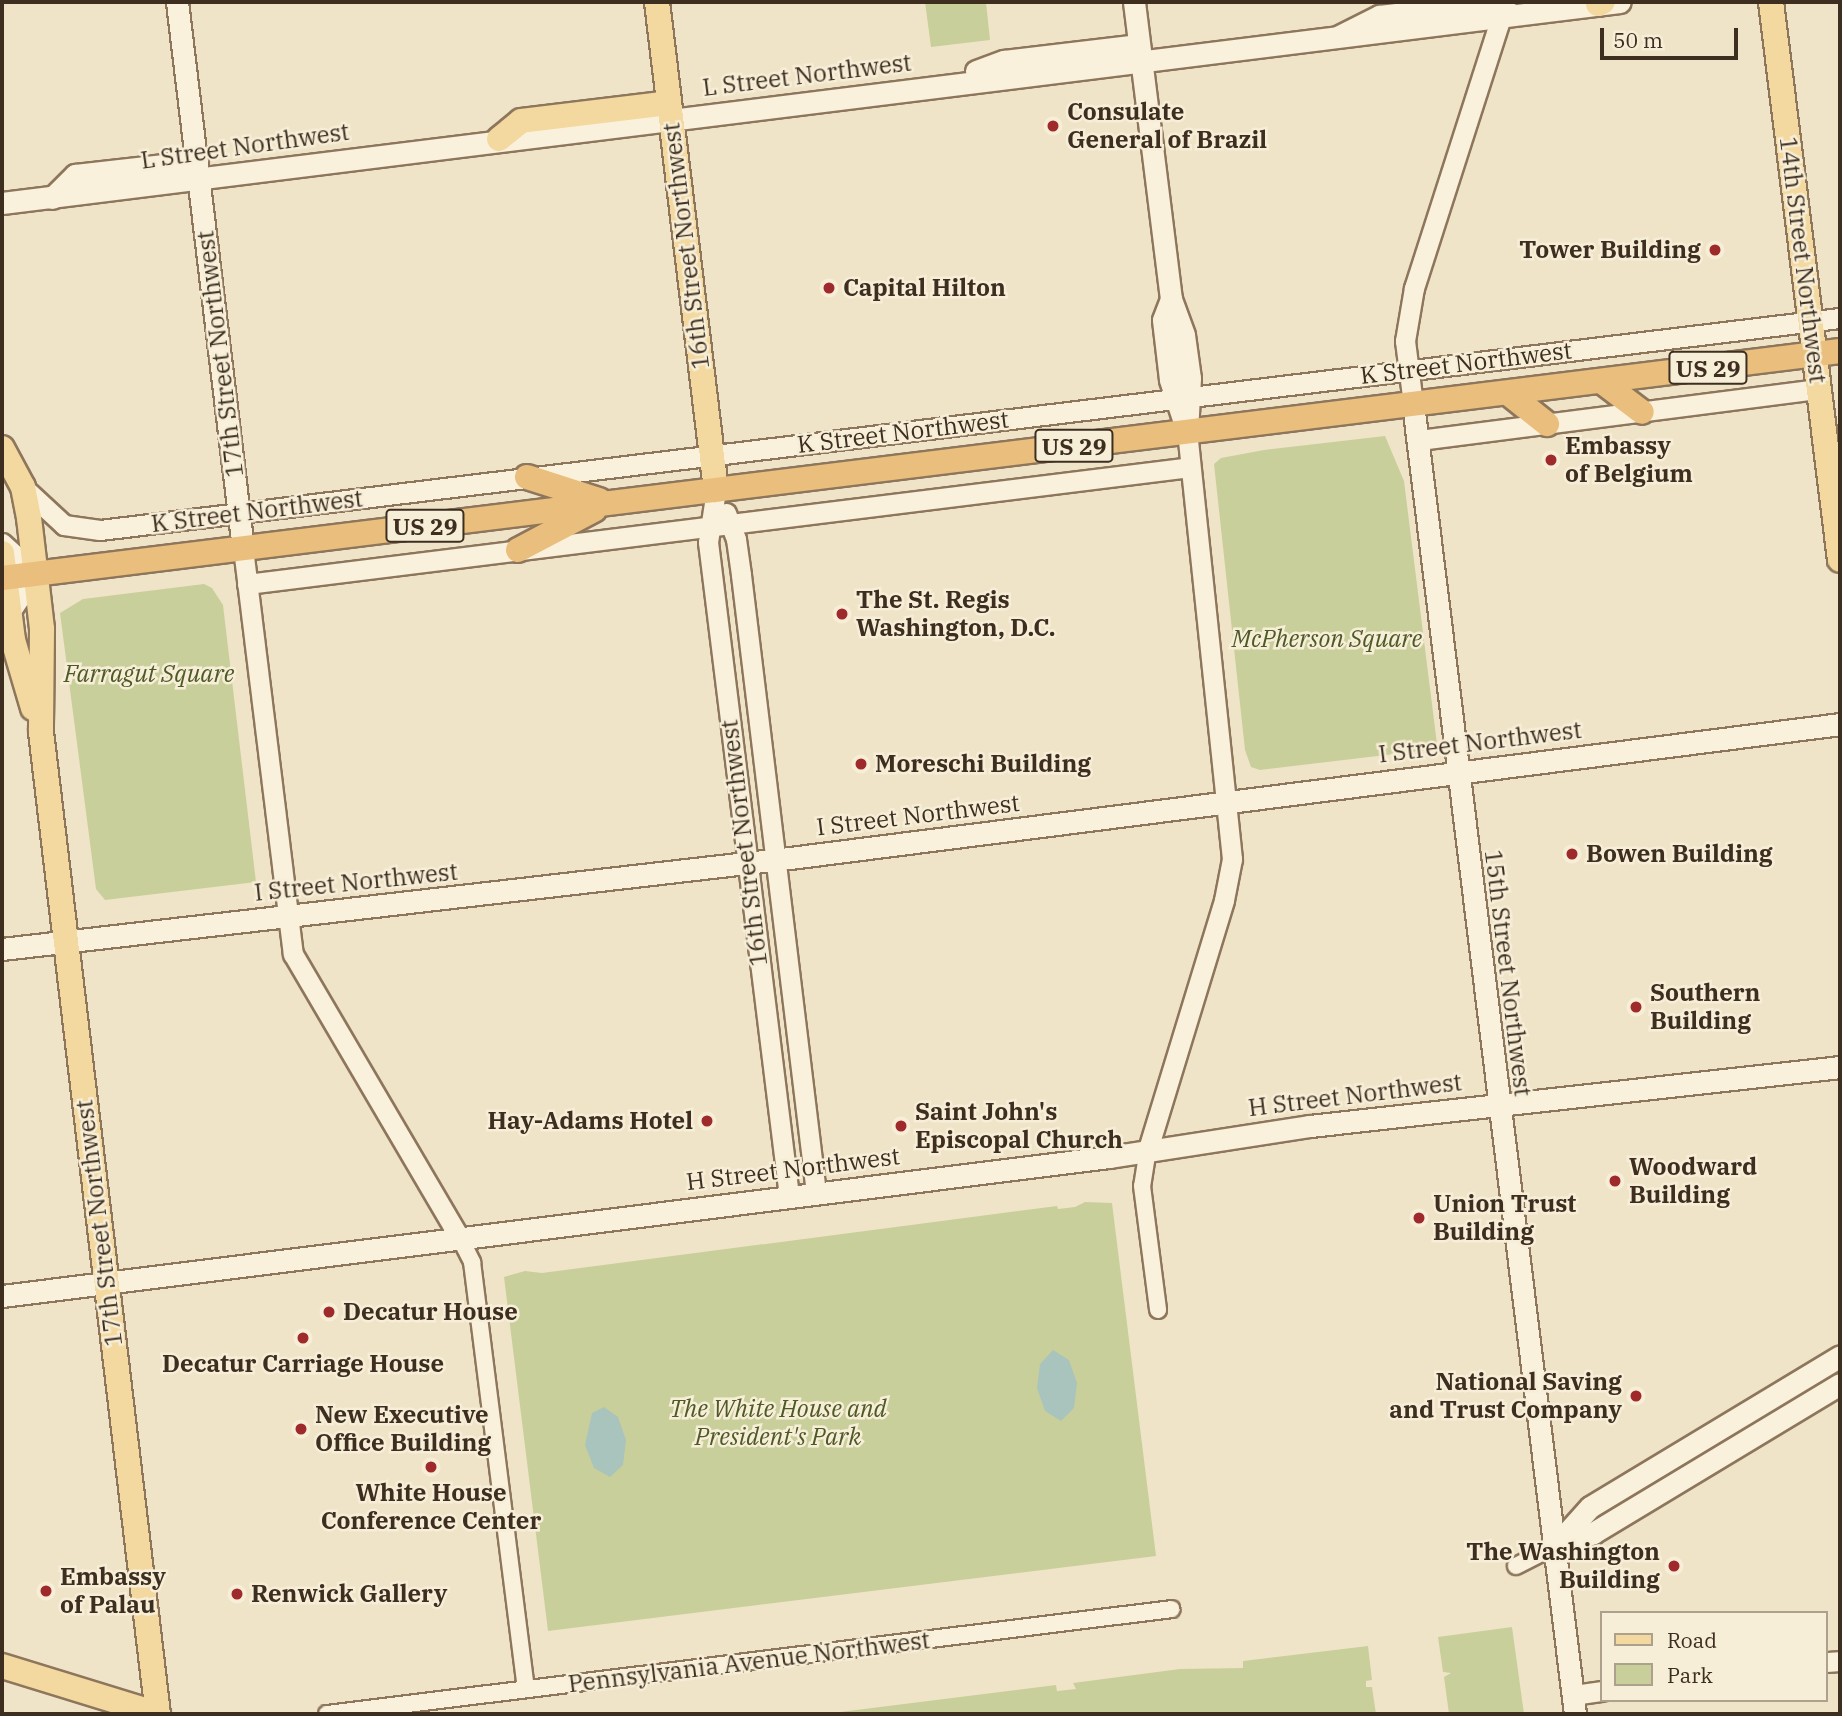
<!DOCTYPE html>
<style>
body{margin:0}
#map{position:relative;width:1842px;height:1716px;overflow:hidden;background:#f0e4c8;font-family:"IBM Plex Serif",serif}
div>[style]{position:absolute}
.green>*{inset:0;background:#c9cf9b}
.water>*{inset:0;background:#a9c4bc}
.roads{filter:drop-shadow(2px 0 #8d765c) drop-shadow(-2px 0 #8d765c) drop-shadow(0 2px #8d765c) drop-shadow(0 -2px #8d765c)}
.minor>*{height:16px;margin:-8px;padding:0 8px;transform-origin:8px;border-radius:8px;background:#faf1dc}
.tertiary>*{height:19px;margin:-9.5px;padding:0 9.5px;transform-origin:9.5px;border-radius:9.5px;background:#faf1dc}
.secondary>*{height:21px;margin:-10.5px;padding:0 10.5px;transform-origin:10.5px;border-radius:10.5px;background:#faf1dc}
.primary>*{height:24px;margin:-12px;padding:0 12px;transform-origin:12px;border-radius:12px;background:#f3d9a0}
.trunk>*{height:24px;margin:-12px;padding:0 12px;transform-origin:12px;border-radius:12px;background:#eabe7c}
.dots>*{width:19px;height:19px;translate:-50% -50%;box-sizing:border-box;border:4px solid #f7eed8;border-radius:50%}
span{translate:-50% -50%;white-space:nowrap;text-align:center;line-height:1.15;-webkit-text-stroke:5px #f7eed8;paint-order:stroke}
.shield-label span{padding:2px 5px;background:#f7eed8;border:2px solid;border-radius:5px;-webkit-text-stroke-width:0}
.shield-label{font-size:23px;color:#3d2e20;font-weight:700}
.street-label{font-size:24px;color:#3d2e20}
.poi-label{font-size:24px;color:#3d2e20;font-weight:700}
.left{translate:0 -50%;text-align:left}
.right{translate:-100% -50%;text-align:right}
.park-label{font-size:24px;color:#4d5a26;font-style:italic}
.frame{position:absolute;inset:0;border:4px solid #3d2e20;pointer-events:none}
.legend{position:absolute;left:1600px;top:1611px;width:228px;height:91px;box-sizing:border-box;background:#f7eed8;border:2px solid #ada18e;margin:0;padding:9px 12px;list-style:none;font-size:21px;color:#3d2e20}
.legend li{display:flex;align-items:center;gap:14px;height:35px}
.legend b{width:35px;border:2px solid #ada18e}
.scale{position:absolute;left:1600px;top:28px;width:138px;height:32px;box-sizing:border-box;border:4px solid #3d2e20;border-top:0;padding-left:9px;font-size:21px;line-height:24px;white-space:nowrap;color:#3d2e20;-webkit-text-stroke:5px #f7eed8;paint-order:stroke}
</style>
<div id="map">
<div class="green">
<div style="clip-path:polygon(925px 2px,986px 2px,990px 40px,931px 47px)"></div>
<div style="clip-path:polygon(1385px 436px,1404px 481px,1437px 744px,1428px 750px,1260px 770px,1251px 767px,1245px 750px,1214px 464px,1221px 458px,1264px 450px)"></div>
<div style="clip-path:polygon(204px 584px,212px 588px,223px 605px,256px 882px,105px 900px,96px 889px,60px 613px,83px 599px)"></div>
<div style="clip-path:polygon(1085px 1202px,1112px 1203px,1156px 1556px,548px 1631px,504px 1277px,525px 1271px,542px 1273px,1057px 1206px,1058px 1209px,1075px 1207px)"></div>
<div style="clip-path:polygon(1512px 1627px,1524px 1714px,1449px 1714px,1444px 1677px,1451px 1673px,1443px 1672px,1438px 1637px)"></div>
<div style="clip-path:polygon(1368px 1646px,1372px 1680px,1366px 1681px,1366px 1687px,1372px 1687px,1376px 1714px,824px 1714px,1056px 1685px,1057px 1691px,1076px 1689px,1073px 1683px,1180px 1669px,1243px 1668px,1243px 1661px)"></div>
</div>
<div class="water">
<div style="clip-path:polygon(1053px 1350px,1069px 1360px,1077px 1383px,1074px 1408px,1061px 1421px,1045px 1411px,1037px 1388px,1040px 1364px)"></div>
<div style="clip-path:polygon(604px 1407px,618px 1417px,626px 1440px,623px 1465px,610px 1477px,594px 1468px,585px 1445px,592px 1413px)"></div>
</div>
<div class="roads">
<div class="minor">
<div style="left:1148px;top:1149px;width:37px;rotate:99deg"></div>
<div style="left:1142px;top:1186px;width:125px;rotate:82.6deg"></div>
<div style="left:461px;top:1240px;width:25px;rotate:63deg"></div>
<div style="left:472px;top:1262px;width:430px;rotate:82.8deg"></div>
<div style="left:1516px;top:1566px;width:44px;rotate:-27.1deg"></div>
<div style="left:327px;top:1714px;width:851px;rotate:-7.08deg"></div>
</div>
<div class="tertiary">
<div style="left:1339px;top:35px;width:45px;rotate:-26.6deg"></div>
<div style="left:1379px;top:15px;width:112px;rotate:-6.7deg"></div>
<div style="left:1413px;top:404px;width:64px;rotate:-97.2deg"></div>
<div style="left:1405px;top:341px;width:54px;rotate:-80.4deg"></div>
<div style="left:1414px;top:288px;width:300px;rotate:-72.2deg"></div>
<div style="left:1419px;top:440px;width:403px;rotate:-7.3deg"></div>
<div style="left:23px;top:487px;width:56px;rotate:42.8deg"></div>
<div style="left:64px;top:525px;width:36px;rotate:8deg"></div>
<div style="left:100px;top:530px;width:1753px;rotate:-6.95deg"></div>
<div style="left:716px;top:490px;width:53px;rotate:98.7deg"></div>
<div style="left:708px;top:542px;width:659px;rotate:82.94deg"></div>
<div style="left:726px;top:513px;width:28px;rotate:69deg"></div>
<div style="left:736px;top:539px;width:36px;rotate:82deg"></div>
<div style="left:741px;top:575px;width:623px;rotate:83.08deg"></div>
<div style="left:2px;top:543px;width:46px;rotate:42.4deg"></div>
<div style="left:36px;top:574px;width:53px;rotate:124.3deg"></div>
<div style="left:243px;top:548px;width:409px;rotate:83deg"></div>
<div style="left:293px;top:954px;width:332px;rotate:59.6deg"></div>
<div style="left:247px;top:584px;width:950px;rotate:-7.07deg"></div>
<div style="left:1148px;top:1149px;width:260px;rotate:-73deg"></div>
<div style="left:1224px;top:900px;width:42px;rotate:-79deg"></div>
<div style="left:1232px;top:859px;width:429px;rotate:-96deg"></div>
<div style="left:1826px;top:1662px;width:14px;rotate:-4deg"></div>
<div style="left:1573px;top:1695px;width:29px;rotate:-8deg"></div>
</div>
<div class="secondary">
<div style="left:177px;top:2px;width:550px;rotate:83.11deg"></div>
<div style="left:1134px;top:2px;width:299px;rotate:82.9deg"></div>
<div style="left:1171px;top:299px;width:38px;rotate:70deg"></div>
<div style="left:1184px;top:335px;width:43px;rotate:82.1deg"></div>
<div style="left:1190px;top:378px;width:54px;rotate:93.2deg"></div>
<div style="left:976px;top:71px;width:30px;rotate:-20deg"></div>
<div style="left:1004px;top:61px;width:136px;rotate:-6.8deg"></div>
<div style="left:52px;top:198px;width:33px;rotate:-45deg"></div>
<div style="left:75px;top:175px;width:123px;rotate:-6.5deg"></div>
<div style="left:2px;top:203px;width:1630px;rotate:-7.08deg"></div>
<div style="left:1171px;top:299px;width:22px;rotate:111deg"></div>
<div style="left:1163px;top:320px;width:60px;rotate:83.3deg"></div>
<div style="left:1170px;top:380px;width:41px;rotate:71.6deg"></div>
<div style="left:1413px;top:404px;width:1320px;rotate:82.95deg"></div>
<div style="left:2px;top:949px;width:793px;rotate:-6.59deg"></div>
<div style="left:790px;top:858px;width:1059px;rotate:-7.27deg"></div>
<div style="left:2px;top:1296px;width:1116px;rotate:-7.16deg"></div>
<div style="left:1109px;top:1157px;width:203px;rotate:-8.8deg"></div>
<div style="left:1310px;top:1126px;width:533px;rotate:-6.35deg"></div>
<div style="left:1557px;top:1545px;width:38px;rotate:-18deg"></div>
<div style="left:1593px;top:1533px;width:288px;rotate:-31.1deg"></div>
<div style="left:1555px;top:1546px;width:52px;rotate:-48.1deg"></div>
<div style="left:1590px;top:1507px;width:292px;rotate:-31.1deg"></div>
</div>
<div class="primary">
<div style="left:657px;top:2px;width:492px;rotate:83.1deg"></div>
<div style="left:1771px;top:2px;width:562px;rotate:82.95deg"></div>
<div style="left:1598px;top:4px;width:5px;rotate:-22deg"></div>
<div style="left:499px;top:139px;width:28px;rotate:-39deg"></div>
<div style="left:521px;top:121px;width:149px;rotate:-6.9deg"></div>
<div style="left:2px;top:448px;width:44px;rotate:61.7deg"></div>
<div style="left:23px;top:487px;width:32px;rotate:79deg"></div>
<div style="left:29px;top:518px;width:112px;rotate:83.3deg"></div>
<div style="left:42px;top:629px;width:103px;rotate:90.6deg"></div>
<div style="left:41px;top:732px;width:989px;rotate:83.21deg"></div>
<div style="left:2px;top:553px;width:88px;rotate:82.8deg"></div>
<div style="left:13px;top:640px;width:71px;rotate:73.6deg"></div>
<div style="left:2px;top:1666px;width:163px;rotate:17.1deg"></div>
</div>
<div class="trunk">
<div style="left:1601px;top:381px;width:51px;rotate:37.1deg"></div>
<div style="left:1508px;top:393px;width:50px;rotate:38.5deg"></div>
<div style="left:527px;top:477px;width:76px;rotate:17.7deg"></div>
<div style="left:518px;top:550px;width:86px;rotate:-27.8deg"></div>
<div style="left:2px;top:578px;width:1852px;rotate:-7.04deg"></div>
</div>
</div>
<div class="dots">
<div style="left:1053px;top:126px;background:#9e2a2b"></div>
<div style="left:1715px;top:250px;background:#9e2a2b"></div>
<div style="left:829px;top:288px;background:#9e2a2b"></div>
<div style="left:1551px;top:460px;background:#9e2a2b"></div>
<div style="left:842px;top:614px;background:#9e2a2b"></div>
<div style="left:861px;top:764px;background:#9e2a2b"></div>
<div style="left:1572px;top:854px;background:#9e2a2b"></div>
<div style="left:1636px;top:1007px;background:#9e2a2b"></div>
<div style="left:707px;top:1121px;background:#9e2a2b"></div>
<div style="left:901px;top:1126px;background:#9e2a2b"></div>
<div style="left:1615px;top:1181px;background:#9e2a2b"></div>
<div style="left:1419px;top:1218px;background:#9e2a2b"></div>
<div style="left:329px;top:1312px;background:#9e2a2b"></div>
<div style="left:303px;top:1338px;background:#9e2a2b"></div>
<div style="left:1636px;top:1396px;background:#9e2a2b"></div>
<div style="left:301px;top:1429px;background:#9e2a2b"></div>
<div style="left:431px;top:1467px;background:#9e2a2b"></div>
<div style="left:1674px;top:1566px;background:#9e2a2b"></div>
<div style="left:46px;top:1591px;background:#9e2a2b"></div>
<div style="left:237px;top:1594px;background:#9e2a2b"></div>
</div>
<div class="shield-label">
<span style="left:1708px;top:368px">US 29</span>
<span style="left:1074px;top:446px">US 29</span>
<span style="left:425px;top:526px">US 29</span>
</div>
<div class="street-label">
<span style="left:807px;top:75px;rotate:-7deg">L Street Northwest</span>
<span style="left:245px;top:146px;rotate:-8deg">L Street Northwest</span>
<span style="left:686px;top:246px;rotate:-97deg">16th Street Northwest</span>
<span style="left:1803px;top:260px;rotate:83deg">14th Street Northwest</span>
<span style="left:220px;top:354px;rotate:-97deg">17th Street Northwest</span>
<span style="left:1466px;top:363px;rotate:-7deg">K Street Northwest</span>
<span style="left:903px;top:432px;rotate:-7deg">K Street Northwest</span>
<span style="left:257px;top:511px;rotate:-7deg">K Street Northwest</span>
<span style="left:1480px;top:742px;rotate:-7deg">I Street Northwest</span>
<span style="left:918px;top:815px;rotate:-7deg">I Street Northwest</span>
<span style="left:744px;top:843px;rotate:-97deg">16th Street Northwest</span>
<span style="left:356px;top:882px;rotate:-6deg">I Street Northwest</span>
<span style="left:1508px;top:973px;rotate:83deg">15th Street Northwest</span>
<span style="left:1355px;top:1095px;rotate:-7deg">H Street Northwest</span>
<span style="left:793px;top:1169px;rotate:-7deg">H Street Northwest</span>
<span style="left:99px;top:1223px;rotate:-97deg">17th Street Northwest</span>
<span style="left:749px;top:1662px;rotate:-7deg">Pennsylvania Avenue Northwest</span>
</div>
<div class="poi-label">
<span class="left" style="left:1067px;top:126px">Consulate<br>General of Brazil</span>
<span class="right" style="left:1701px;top:250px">Tower Building</span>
<span class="left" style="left:843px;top:288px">Capital Hilton</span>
<span class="left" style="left:1565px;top:460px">Embassy<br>of Belgium</span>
<span class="left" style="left:856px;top:614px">The St. Regis<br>Washington, D.C.</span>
<span class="left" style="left:875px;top:764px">Moreschi Building</span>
<span class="left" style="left:1586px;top:854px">Bowen Building</span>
<span class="left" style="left:1650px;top:1007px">Southern<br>Building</span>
<span class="left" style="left:915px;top:1126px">Saint John's<br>Episcopal Church</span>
<span class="right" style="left:693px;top:1121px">Hay-Adams Hotel</span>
<span class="left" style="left:1629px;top:1181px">Woodward<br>Building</span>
<span class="left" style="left:1433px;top:1218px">Union Trust<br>Building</span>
<span class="left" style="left:343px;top:1312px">Decatur House</span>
<span style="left:303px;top:1364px">Decatur Carriage House</span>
<span class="right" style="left:1622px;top:1396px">National Saving<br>and Trust Company</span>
<span class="left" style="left:315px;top:1429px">New Executive<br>Office Building</span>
<span style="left:431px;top:1507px">White House<br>Conference Center</span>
<span class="right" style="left:1660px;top:1566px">The Washington<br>Building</span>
<span class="left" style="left:60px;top:1591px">Embassy<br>of Palau</span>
<span class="left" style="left:251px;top:1594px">Renwick Gallery</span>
</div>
<div class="park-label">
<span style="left:1327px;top:639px">McPherson Square</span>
<span style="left:149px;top:674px">Farragut Square</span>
<span style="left:778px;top:1423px">The White House and<br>President's Park</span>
</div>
<div class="frame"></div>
<ul class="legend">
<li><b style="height:9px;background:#f3d9a0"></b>Road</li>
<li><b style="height:19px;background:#c9cf9b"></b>Park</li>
</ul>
<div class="scale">50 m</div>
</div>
